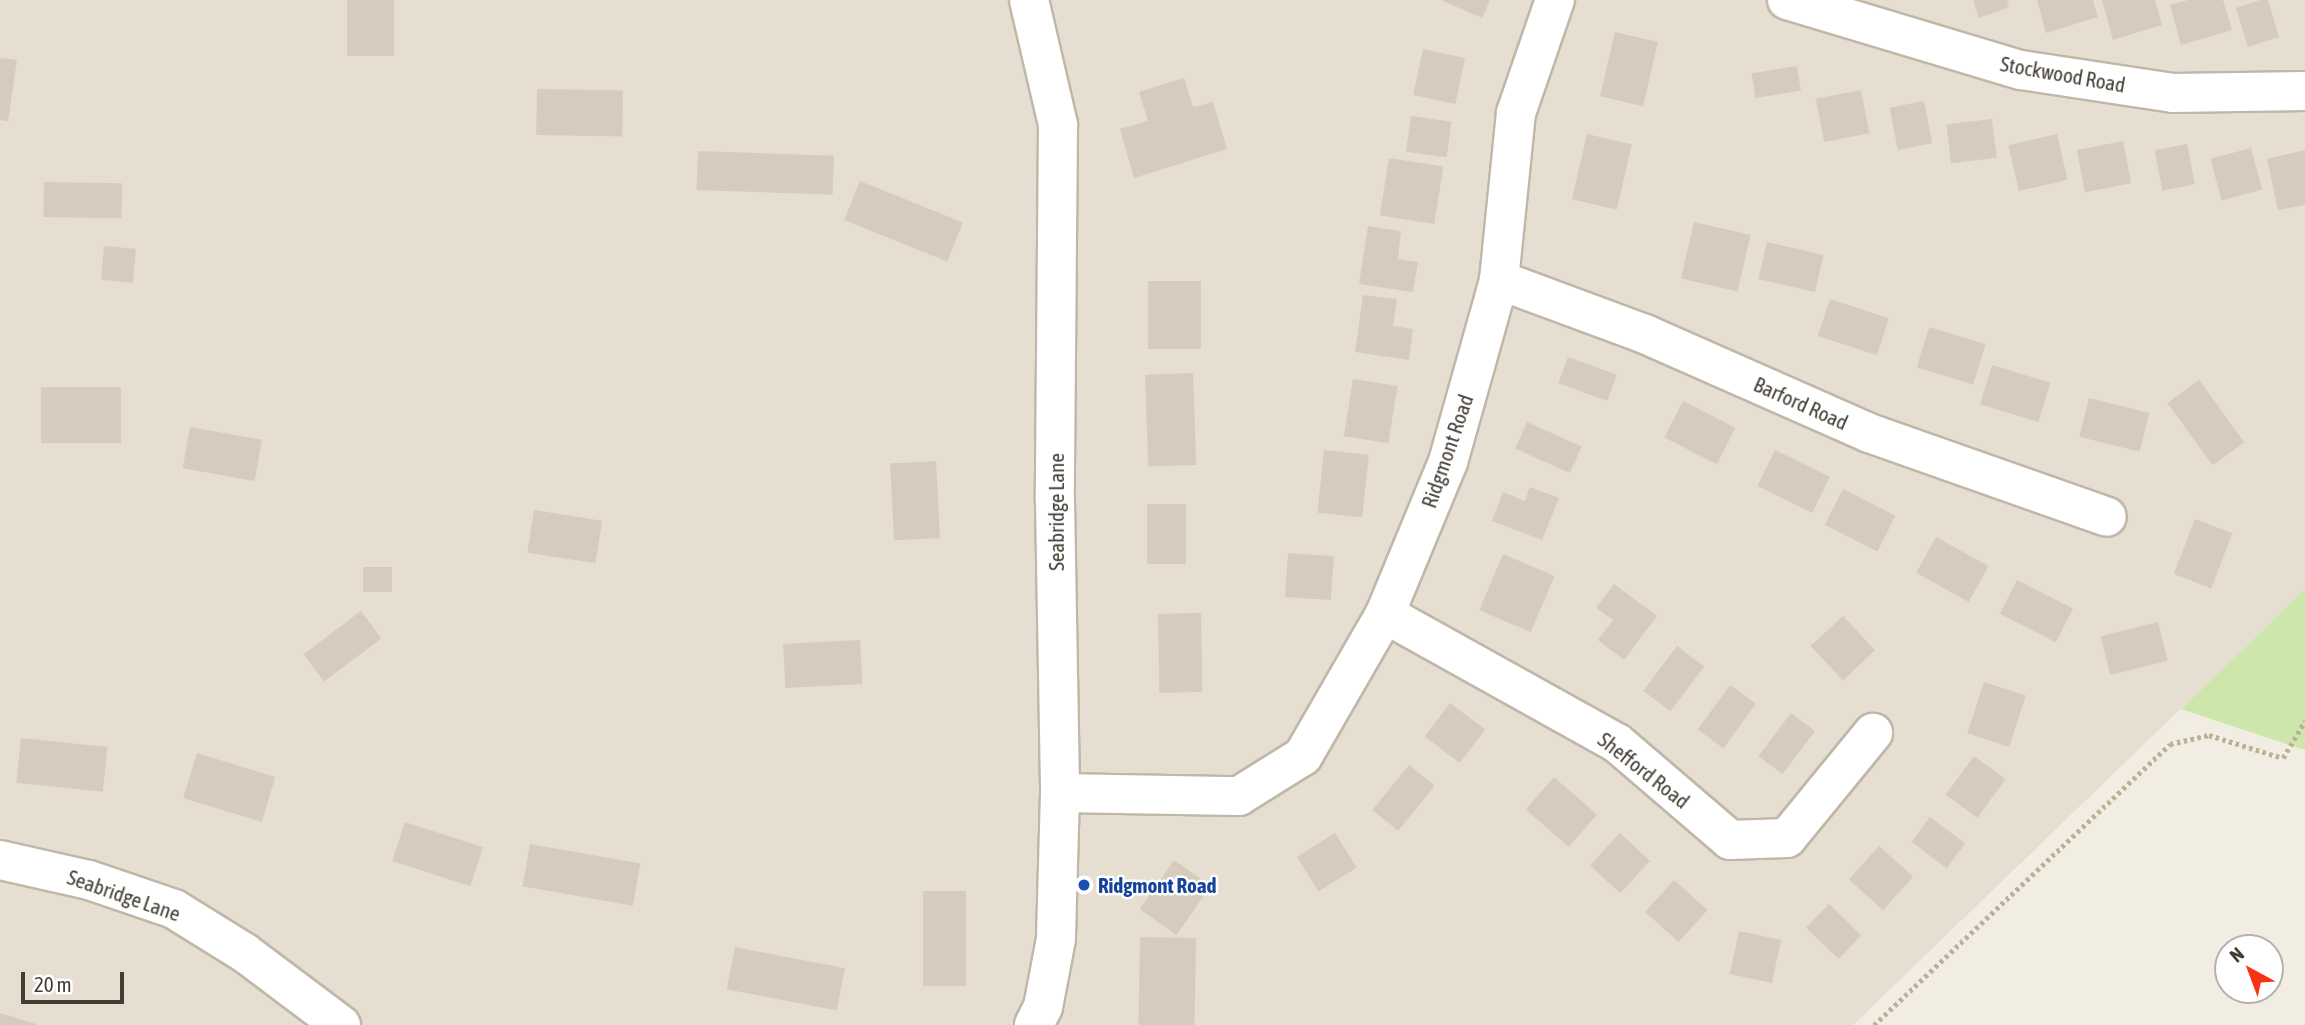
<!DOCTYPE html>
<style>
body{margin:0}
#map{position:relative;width:2305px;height:1025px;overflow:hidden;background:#f2ede3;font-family:"Asap Condensed",sans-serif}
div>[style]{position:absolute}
.residential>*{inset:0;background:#e6dfd1}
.green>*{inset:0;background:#cde6ab}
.building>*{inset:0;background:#d6cbbc;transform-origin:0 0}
.path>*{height:4.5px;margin-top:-2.25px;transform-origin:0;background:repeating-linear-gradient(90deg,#beb097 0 3.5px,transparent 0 7px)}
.roads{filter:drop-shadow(2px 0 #c0b7a9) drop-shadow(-2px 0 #c0b7a9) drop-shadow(0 2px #c0b7a9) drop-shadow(0 -2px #c0b7a9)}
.minor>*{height:38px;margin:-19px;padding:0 19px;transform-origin:19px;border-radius:19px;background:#fff}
.dots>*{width:19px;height:19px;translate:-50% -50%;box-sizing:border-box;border:4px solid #fff;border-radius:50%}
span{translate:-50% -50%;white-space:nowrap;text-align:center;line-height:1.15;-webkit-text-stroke:5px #fff;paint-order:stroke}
.street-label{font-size:21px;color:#433d34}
.transit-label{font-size:21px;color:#164399;font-weight:700}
.left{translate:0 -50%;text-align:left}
.north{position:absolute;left:2214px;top:934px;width:70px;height:70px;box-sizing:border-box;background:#fff;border:2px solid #b4b1ae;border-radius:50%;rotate:319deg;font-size:19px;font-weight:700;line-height:28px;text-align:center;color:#433d34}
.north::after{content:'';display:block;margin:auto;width:24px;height:32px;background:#f93213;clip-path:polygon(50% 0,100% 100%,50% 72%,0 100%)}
.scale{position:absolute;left:21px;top:972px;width:103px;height:32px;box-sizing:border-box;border:4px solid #433d34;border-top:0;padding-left:9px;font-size:21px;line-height:24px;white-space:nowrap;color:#433d34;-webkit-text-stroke:5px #fff;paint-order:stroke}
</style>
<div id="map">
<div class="residential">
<div style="clip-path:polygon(0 0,2305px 0,2305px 589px,1853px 1025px,0 1025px)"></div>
</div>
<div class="green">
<div style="clip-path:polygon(2305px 589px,2305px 750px,2181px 709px)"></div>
</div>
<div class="building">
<div style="left:347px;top:0;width:47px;height:56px"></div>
<div style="clip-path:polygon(1441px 0,1490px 0,1482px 18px)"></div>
<div style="clip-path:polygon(1973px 0,2007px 0,2009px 7px,1979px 18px)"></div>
<div style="clip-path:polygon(2037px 0,2093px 0,2098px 17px,2046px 33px)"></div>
<div style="clip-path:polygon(2102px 0,2155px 0,2162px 25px,2113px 40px)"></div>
<div style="clip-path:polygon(2188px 0,2223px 0,2232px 30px,2181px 45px,2170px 5px)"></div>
<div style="clip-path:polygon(2260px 0,2268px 0,2279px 37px,2248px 47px,2236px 8px)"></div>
<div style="left:1615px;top:32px;width:44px;height:66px;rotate:13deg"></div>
<div style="left:1423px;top:49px;width:43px;height:47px;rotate:12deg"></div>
<div style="clip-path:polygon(0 58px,17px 60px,8px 121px,0 120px)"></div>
<div style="left:1797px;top:66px;width:25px;height:46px;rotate:81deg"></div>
<div style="clip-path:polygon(1184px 78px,1193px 107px,1213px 102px,1227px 149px,1134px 178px,1120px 129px,1148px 121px,1139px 92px)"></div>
<div style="left:537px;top:89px;width:86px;height:46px;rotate:1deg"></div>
<div style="left:1861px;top:90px;width:44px;height:46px;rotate:79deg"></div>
<div style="left:1924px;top:101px;width:43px;height:35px;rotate:79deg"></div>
<div style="left:1411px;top:116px;width:41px;height:36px;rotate:8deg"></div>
<div style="left:1992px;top:119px;width:39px;height:46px;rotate:83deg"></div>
<div style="left:1587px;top:134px;width:46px;height:67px;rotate:13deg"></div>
<div style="left:2057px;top:134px;width:47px;height:50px;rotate:77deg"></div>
<div style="left:2123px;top:141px;width:43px;height:47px;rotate:79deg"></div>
<div style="left:2187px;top:144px;width:41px;height:33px;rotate:79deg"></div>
<div style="left:2251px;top:148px;width:43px;height:42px;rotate:75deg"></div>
<div style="clip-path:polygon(2305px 150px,2305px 205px,2278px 210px,2267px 159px)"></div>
<div style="left:698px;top:151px;width:136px;height:39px;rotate:2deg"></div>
<div style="left:1389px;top:158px;width:55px;height:58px;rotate:9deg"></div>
<div style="left:860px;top:181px;width:111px;height:42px;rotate:22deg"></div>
<div style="left:44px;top:182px;width:78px;height:35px;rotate:1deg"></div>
<div style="left:1694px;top:222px;width:58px;height:58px;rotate:13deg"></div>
<div style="clip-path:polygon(1368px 226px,1401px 231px,1398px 259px,1418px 262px,1413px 292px,1359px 284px)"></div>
<div style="left:1767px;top:242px;width:58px;height:38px;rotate:13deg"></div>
<div style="left:104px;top:246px;width:32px;height:34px;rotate:5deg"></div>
<div style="left:1148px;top:281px;width:53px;height:68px"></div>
<div style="clip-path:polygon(1363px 295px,1397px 299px,1393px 326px,1413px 329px,1409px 360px,1355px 352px)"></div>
<div style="left:1830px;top:299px;width:62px;height:39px;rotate:18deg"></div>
<div style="left:1929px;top:327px;width:59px;height:42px;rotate:17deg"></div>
<div style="left:1568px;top:357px;width:52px;height:28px;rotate:20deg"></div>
<div style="left:1992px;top:365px;width:61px;height:41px;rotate:17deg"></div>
<div style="left:1193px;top:373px;width:92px;height:48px;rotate:88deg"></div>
<div style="left:1353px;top:379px;width:45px;height:58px;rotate:9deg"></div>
<div style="left:2199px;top:380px;width:77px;height:39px;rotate:54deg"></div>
<div style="left:41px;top:387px;width:80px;height:56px"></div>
<div style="left:2089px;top:398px;width:62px;height:40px;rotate:14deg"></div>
<div style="left:1683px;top:401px;width:59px;height:41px;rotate:27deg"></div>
<div style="left:1527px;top:422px;width:60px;height:29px;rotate:24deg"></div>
<div style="left:190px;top:427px;width:73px;height:42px;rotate:10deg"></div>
<div style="left:1324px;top:450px;width:45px;height:63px;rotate:6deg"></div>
<div style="left:1775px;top:450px;width:61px;height:40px;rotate:26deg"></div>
<div style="left:936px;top:461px;width:77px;height:46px;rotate:87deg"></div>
<div style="clip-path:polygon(1530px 487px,1559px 498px,1542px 540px,1492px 521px,1503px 492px,1525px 501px)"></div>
<div style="left:1843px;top:489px;width:59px;height:40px;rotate:27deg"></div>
<div style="left:1147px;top:504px;width:39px;height:60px"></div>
<div style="left:534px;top:510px;width:69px;height:43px;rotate:9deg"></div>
<div style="left:2195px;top:519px;width:40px;height:59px;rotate:21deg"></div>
<div style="left:1936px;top:537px;width:60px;height:41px;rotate:29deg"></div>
<div style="left:1288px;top:553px;width:46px;height:44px;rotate:4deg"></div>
<div style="left:1503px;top:554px;width:56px;height:61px;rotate:23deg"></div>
<div style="left:363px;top:567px;width:29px;height:25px"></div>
<div style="left:2017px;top:580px;width:63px;height:38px;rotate:27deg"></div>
<div style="clip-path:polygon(1614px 584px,1657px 616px,1624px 660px,1598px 640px,1613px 620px,1596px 608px)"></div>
<div style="left:361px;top:611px;width:34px;height:72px;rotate:53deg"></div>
<div style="left:1201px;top:613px;width:79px;height:43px;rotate:89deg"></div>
<div style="left:1843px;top:616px;width:47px;height:44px;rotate:47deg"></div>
<div style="left:2158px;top:622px;width:40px;height:59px;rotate:76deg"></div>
<div style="left:860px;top:640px;width:44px;height:77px;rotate:87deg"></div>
<div style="left:1677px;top:646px;width:34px;height:56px;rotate:37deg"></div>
<div style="left:1984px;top:682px;width:44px;height:54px;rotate:18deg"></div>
<div style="left:1730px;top:685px;width:32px;height:55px;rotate:36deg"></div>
<div style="left:1450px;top:703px;width:44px;height:42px;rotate:37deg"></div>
<div style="left:1791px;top:713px;width:30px;height:54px;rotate:37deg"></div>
<div style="left:21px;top:738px;width:87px;height:45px;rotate:6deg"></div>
<div style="left:197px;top:753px;width:82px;height:47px;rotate:17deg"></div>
<div style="left:1974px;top:756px;width:39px;height:48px;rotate:36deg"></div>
<div style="left:1409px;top:765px;width:33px;height:58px;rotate:39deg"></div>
<div style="left:1554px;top:777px;width:57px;height:43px;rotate:41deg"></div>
<div style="left:1930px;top:817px;width:44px;height:31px;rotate:37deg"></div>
<div style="left:405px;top:822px;width:82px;height:41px;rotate:18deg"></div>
<div style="left:1335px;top:833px;width:41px;height:45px;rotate:58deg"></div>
<div style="left:1620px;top:833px;width:41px;height:44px;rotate:43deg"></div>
<div style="left:530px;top:844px;width:112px;height:43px;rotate:10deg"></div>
<div style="left:1879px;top:846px;width:46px;height:45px;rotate:42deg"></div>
<div style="left:1174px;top:860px;width:45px;height:60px;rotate:35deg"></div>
<div style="left:1674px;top:880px;width:45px;height:43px;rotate:42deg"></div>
<div style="left:923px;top:891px;width:43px;height:95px"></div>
<div style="left:1829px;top:904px;width:45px;height:33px;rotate:44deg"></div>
<div style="left:1739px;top:931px;width:43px;height:44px;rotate:12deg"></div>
<div style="left:1140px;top:937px;width:56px;height:88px;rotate:1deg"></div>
<div style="left:735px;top:947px;width:112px;height:43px;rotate:11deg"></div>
<div style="clip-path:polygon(0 1013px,36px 1024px,36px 1025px,0 1025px)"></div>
</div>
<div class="path">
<div style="left:1874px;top:1025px;width:408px;rotate:-43.5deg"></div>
<div style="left:2170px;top:744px;width:40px;rotate:-13deg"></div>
<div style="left:2209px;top:735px;width:77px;rotate:17.3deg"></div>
<div style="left:2283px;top:758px;width:43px;rotate:-59.3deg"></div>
</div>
<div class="roads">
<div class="minor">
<div style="left:1029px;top:0;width:128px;rotate:76.9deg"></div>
<div style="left:1058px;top:125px;width:376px;rotate:90.5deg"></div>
<div style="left:1055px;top:501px;width:292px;rotate:89deg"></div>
<div style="left:1060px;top:793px;width:146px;rotate:91.6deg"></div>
<div style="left:1056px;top:939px;width:69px;rotate:100.8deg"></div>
<div style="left:1043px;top:1007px;width:20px;rotate:117deg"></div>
<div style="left:1787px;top:0;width:244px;rotate:16.7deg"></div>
<div style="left:2021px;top:70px;width:154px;rotate:8.6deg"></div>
<div style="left:2173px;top:93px;width:132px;rotate:-0.9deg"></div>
<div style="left:1499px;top:280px;width:156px;rotate:20.3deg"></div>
<div style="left:1645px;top:334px;width:245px;rotate:23.8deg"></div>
<div style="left:1869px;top:433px;width:252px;rotate:19.4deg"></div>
<div style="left:1385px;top:614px;width:265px;rotate:29.1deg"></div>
<div style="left:1617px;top:743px;width:149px;rotate:40.6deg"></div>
<div style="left:1730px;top:840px;width:57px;rotate:-2deg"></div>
<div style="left:1787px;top:838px;width:136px;rotate:-50.7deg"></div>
<div style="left:1060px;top:793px;width:179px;rotate:1deg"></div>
<div style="left:1239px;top:796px;width:75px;rotate:-32deg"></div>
<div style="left:1303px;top:756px;width:164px;rotate:-60deg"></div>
<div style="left:1385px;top:614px;width:165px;rotate:-67.5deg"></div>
<div style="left:1448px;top:462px;width:189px;rotate:-74.3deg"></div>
<div style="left:1499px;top:280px;width:168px;rotate:-84.2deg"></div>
<div style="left:1516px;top:113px;width:120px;rotate:-71deg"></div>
<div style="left:0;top:860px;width:91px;rotate:12.7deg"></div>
<div style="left:89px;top:880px;width:90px;rotate:18.8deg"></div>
<div style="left:174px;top:909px;width:84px;rotate:31.8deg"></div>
<div style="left:245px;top:953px;width:120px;rotate:36.9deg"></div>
</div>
</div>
<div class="dots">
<div style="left:1084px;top:885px;background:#1a4fb4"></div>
</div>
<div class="street-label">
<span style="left:2063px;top:74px;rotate:10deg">Stockwood Road</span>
<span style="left:1801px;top:403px;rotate:24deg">Barford Road</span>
<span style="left:1447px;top:451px;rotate:-71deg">Ridgmont Road</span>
<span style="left:1056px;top:512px;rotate:-90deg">Seabridge Lane</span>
<span style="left:1644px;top:770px;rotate:38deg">Shefford Road</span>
<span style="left:124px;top:895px;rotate:19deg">Seabridge Lane</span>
</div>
<div class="transit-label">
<span class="left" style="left:1098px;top:885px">Ridgmont Road</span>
</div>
<div class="north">N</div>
<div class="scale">20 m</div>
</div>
